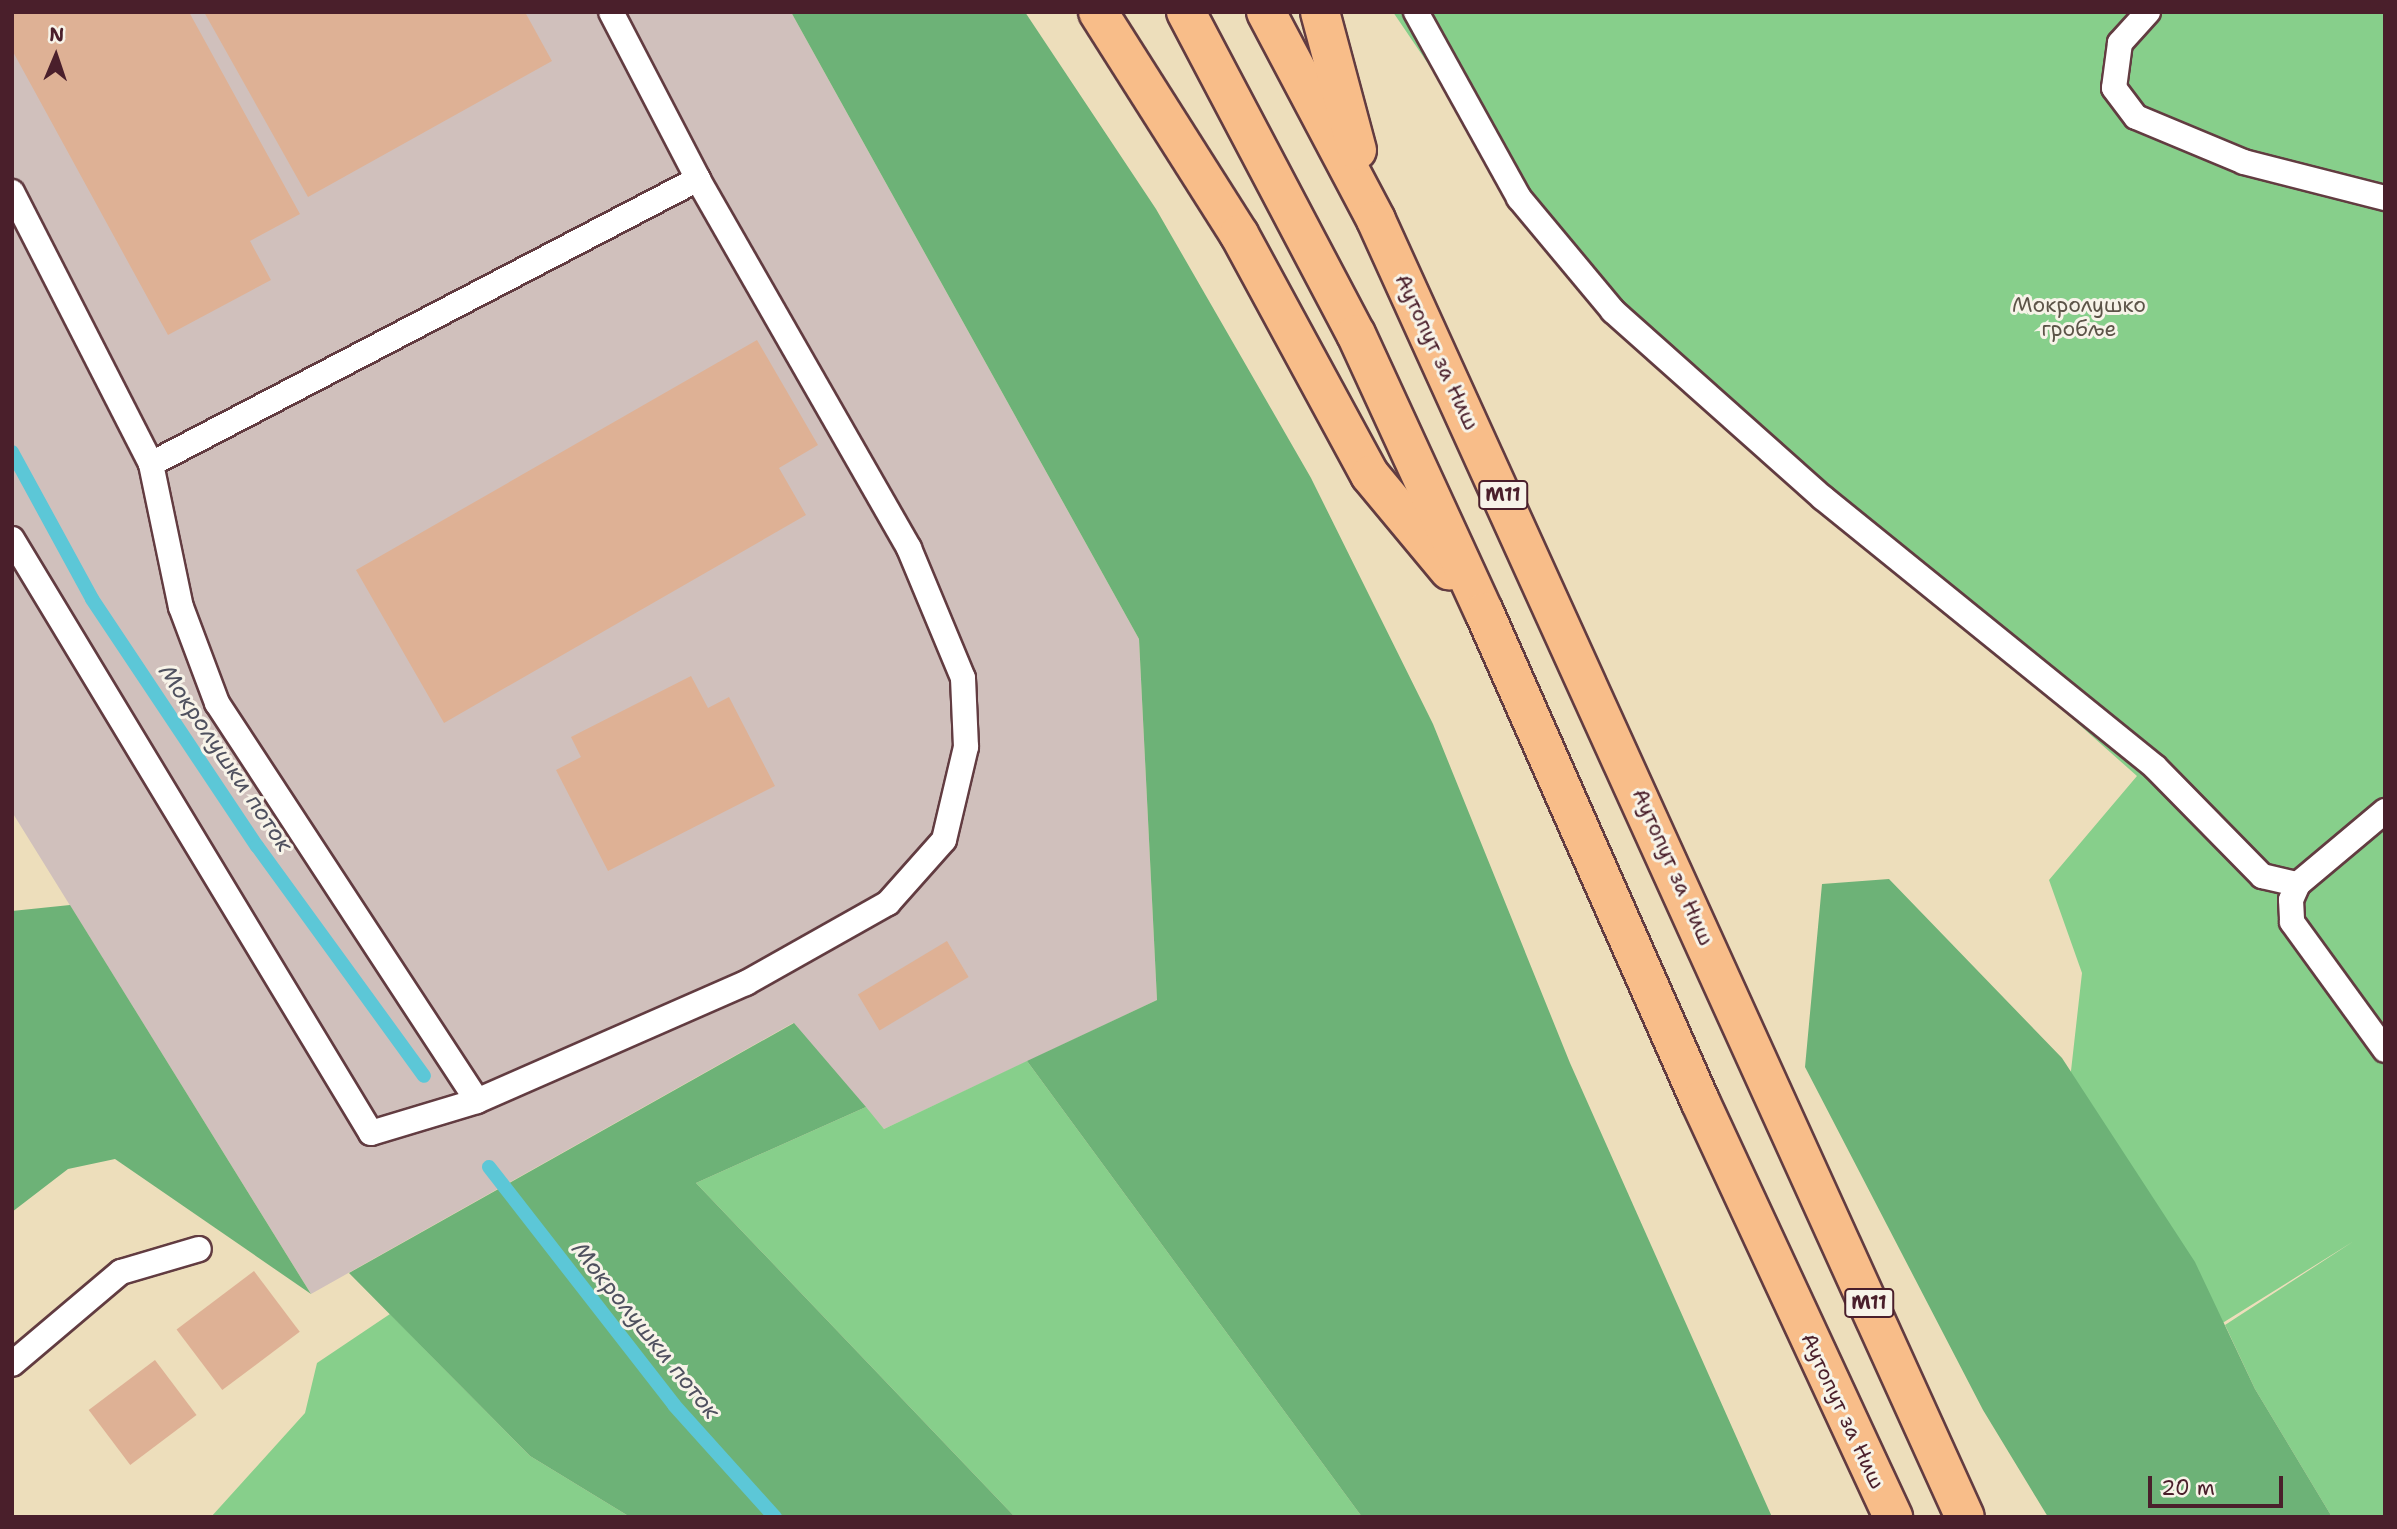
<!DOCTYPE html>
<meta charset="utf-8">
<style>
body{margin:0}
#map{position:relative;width:2397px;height:1529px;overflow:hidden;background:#eddebb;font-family:"Shantell Sans",sans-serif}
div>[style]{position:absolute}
.industrial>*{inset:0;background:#d0c0bc}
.green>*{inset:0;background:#87cf8b}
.forest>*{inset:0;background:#6db277}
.stream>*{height:14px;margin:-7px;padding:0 7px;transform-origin:7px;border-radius:7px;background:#5cc7d7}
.building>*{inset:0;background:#deb195;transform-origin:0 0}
.roads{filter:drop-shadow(2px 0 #623c41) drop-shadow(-2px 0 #623c41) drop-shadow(0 2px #623c41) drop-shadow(0 -2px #623c41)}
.lane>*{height:24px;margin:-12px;padding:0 12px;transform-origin:12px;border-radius:12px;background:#fff}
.highway>*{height:38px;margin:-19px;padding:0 19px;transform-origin:19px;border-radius:19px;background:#f8bd89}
span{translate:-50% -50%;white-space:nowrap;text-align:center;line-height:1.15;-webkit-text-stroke:6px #f7f3e8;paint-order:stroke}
.shield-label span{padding:2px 5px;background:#f7f3e8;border:2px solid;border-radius:5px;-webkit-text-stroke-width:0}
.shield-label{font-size:19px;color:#4a1f2b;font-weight:700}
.park-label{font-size:21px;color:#5c5448}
.street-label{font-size:21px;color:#4a1f2b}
.water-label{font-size:23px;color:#4f515f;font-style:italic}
.frame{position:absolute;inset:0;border:14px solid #4a1f2b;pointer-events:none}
.north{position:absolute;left:21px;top:21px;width:70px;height:70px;-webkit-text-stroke:5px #f7f3e8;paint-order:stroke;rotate:2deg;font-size:19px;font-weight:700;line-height:28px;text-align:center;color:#4a1f2b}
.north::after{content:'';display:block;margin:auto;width:24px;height:32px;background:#4a1f2b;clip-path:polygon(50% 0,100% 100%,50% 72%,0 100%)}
.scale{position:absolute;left:2148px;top:1476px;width:135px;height:32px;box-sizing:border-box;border:4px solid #4a1f2b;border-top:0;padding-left:9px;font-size:21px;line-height:24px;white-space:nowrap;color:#4a1f2b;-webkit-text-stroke:5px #f7f3e8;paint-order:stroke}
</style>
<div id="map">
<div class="industrial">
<div style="clip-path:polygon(12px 12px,791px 12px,1139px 639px,1157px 1000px,884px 1129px,793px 1023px,311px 1294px,12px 812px)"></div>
</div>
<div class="green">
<div style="clip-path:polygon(1393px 12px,2385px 12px,2385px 1517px,2332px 1517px,2255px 1389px,2225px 1325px,2354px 1241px,2208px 1332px,2062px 1151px,2082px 973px,2049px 880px,2137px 776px,1613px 311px,1519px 198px)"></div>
<div style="clip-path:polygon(1027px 1061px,1362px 1517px,1015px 1517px,696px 1183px,866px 1107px,884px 1129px)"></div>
<div style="clip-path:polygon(390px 1314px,530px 1456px,630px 1517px,211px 1517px,305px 1413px,317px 1363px)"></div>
</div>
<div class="forest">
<div style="clip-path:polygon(791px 12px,1025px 12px,1156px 209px,1311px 478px,1433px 724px,1570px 1063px,1772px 1517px,1362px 1517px,1027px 1061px,1157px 1000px,1139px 639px)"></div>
<div style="clip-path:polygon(1889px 879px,2062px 1058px,2195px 1262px,2255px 1389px,2332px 1517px,2048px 1517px,1983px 1410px,1805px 1067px,1822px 884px)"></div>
<div style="clip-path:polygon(70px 905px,311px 1294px,115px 1159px,68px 1169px,12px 1212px,12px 911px)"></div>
<div style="clip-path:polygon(794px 1023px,866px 1107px,696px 1183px,1015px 1517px,630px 1517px,530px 1456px,349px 1273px)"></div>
</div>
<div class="stream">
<div style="left:12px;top:452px;width:167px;rotate:61.4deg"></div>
<div style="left:92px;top:599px;width:297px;rotate:56.3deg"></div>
<div style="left:257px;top:846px;width:284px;rotate:54deg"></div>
<div style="left:489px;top:1167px;width:301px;rotate:52.1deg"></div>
<div style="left:674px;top:1405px;width:151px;rotate:48deg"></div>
</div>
<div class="building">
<div style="clip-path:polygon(12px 12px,189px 12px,300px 214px,250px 241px,271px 280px,168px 335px,12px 50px)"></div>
<div style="clip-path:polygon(204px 12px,525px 12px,552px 61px,308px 197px)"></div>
<div style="clip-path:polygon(757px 340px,818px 445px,779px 468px,806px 515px,444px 723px,356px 570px)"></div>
<div style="clip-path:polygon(691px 676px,708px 708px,729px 697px,775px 786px,608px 871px,556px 770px,581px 757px,571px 737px)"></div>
<div style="left:947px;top:941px;width:42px;height:104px;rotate:59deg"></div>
<div style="left:254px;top:1271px;width:76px;height:97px;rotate:53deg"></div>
<div style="left:155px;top:1360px;width:69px;height:83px;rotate:53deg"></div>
</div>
<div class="roads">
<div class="lane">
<div style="left:1416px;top:12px;width:213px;rotate:61deg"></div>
<div style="left:1519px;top:198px;width:147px;rotate:50.2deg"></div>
<div style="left:1613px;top:311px;width:281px;rotate:41.7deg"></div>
<div style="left:1823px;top:498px;width:427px;rotate:39deg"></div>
<div style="left:2155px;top:767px;width:153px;rotate:45.5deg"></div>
<div style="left:2262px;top:876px;width:37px;rotate:13deg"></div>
<div style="left:2298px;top:884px;width:114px;rotate:-40deg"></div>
<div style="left:2148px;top:12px;width:42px;rotate:132.1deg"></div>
<div style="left:2120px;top:43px;width:45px;rotate:97.6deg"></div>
<div style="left:2114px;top:88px;width:36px;rotate:53deg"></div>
<div style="left:2136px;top:117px;width:117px;rotate:22.6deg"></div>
<div style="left:2244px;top:162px;width:146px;rotate:14.3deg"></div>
<div style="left:12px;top:192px;width:305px;rotate:62.9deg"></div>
<div style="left:151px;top:464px;width:146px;rotate:78.2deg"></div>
<div style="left:181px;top:607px;width:103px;rotate:69.4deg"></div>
<div style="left:217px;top:703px;width:475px;rotate:56.8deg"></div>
<div style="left:151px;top:464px;width:617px;rotate:-27.52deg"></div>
<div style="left:12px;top:539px;width:694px;rotate:58.85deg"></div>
<div style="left:371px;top:1133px;width:111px;rotate:-16.8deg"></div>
<div style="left:477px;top:1101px;width:294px;rotate:-23.7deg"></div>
<div style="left:746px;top:983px;width:163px;rotate:-29.4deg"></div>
<div style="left:888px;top:903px;width:84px;rotate:-48.4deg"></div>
<div style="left:944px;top:840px;width:96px;rotate:-76.7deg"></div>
<div style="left:966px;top:747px;width:69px;rotate:-92.5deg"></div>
<div style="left:963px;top:678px;width:141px;rotate:-112.6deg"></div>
<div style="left:909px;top:548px;width:425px;rotate:-119.8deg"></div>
<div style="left:698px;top:179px;width:188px;rotate:-117.5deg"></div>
<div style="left:2298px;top:884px;width:17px;rotate:114deg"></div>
<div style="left:2291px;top:900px;width:22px;rotate:87deg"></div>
<div style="left:2292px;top:922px;width:158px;rotate:54deg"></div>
<div style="left:12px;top:1364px;width:143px;rotate:-40.2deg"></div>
<div style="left:121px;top:1272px;width:81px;rotate:-16.4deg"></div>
</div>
<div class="highway">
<div style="left:1098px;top:12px;width:263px;rotate:57.6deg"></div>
<div style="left:1239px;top:234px;width:274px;rotate:61.5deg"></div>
<div style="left:1370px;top:475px;width:124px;rotate:50.3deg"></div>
<div style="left:1186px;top:12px;width:364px;rotate:62.2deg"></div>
<div style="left:1356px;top:334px;width:306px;rotate:65.3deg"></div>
<div style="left:1484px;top:612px;width:535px;rotate:66.17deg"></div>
<div style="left:1700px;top:1101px;width:459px;rotate:65.1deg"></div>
<div style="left:1266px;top:12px;width:235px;rotate:62.1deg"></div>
<div style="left:1376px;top:220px;width:1424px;rotate:65.58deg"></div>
<div style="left:1320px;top:12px;width:143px;rotate:75deg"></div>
</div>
</div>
<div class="shield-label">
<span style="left:1503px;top:495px">M11</span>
<span style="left:1869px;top:1303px">M11</span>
</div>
<div class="park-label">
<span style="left:2079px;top:317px">Мокролушко<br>гробље</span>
</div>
<div class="street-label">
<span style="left:1437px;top:352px;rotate:65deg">Аутопут за Ниш</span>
<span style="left:1673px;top:867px;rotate:66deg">Аутопут за Ниш</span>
<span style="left:1843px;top:1411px;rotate:65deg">Аутопут за Ниш</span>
</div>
<div class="water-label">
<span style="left:226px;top:758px;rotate:56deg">Мокролушки поток</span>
<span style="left:646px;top:1330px;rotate:51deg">Мокролушки поток</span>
</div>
<div class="frame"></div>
<div class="north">N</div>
<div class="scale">20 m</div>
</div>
